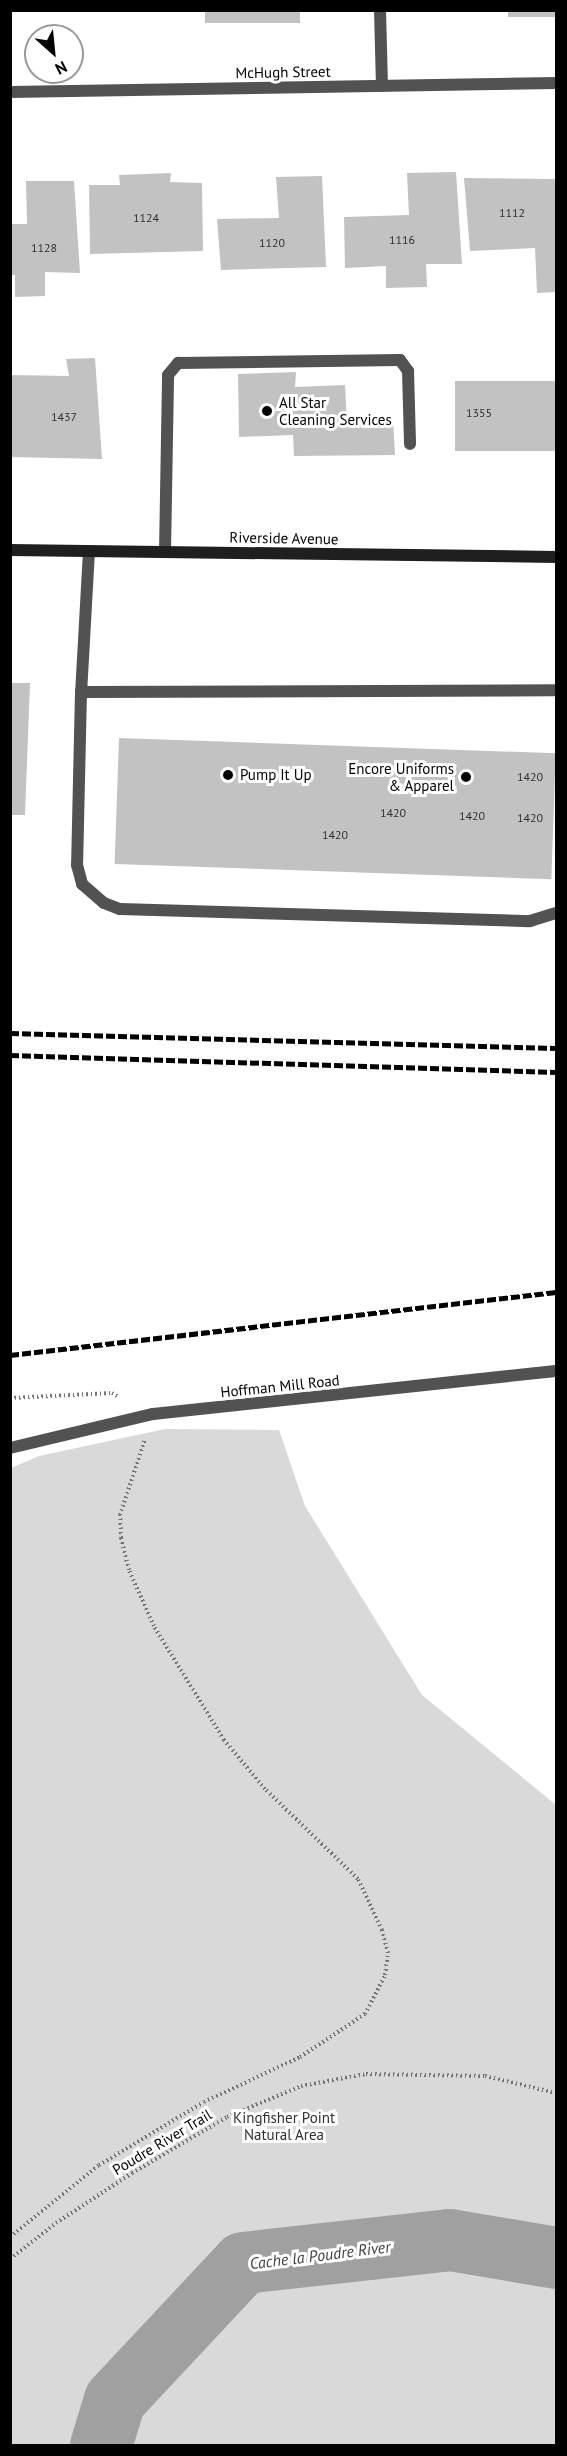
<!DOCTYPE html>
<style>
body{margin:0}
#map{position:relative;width:567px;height:2456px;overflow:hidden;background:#fff;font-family:"PT Sans",sans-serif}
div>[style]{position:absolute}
.green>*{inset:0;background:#d9d9d9}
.river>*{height:62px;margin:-31px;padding:0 31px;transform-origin:31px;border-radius:31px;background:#a0a0a0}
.building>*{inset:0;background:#c2c2c2;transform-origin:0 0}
.path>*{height:4px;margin-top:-2px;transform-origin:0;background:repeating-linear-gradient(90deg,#747474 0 1.5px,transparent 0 4.5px)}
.service>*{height:12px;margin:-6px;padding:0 6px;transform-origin:6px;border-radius:6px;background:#525252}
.minor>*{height:12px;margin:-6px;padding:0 6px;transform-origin:6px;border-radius:6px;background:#525252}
.secondary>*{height:12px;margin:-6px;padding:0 6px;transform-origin:6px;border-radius:6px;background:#1f1f1f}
.rail>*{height:4.5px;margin-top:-2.25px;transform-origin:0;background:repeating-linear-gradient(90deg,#000 0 9px,transparent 0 12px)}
.dots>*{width:16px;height:16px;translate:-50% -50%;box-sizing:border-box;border:3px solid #fff;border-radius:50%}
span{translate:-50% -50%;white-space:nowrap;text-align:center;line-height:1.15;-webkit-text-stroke:6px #fff;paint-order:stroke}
.number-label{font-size:12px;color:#303030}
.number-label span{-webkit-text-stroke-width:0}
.street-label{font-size:15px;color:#000}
.poi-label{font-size:15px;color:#000}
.left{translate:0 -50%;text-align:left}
.right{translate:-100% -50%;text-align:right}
.park-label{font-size:15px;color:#303030}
.water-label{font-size:16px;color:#414141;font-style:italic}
.frame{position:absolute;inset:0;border:12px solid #000;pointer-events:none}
.north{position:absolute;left:24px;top:24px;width:60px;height:60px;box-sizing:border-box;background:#fff;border:2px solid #999;border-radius:50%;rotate:153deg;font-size:16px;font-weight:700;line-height:24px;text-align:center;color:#000}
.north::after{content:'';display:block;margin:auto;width:21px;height:27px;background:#000;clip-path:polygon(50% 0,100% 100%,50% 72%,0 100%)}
</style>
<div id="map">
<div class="green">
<div style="clip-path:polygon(165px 1429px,279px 1430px,305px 1506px,422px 1695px,556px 1805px,556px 2445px,11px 2445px,11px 1468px,39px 1456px)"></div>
</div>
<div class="river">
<div style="left:101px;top:2446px;width:48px;rotate:-73.1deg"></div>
<div style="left:115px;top:2400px;width:187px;rotate:-46.9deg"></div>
<div style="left:243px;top:2263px;width:208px;rotate:-6.3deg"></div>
<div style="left:450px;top:2240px;width:108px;rotate:9.6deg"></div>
</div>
<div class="building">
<div style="left:205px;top:10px;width:95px;height:13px"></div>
<div style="left:508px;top:10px;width:48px;height:7px"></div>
<div style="clip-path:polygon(456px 172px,462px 264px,426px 264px,427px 287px,386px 288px,386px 266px,345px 268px,344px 217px,409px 215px,407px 173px)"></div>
<div style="clip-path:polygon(171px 173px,170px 182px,202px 183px,203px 251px,90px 254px,89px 185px,120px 185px,119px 175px)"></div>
<div style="clip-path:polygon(322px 176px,326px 267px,221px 270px,217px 219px,279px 218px,276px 177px)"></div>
<div style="clip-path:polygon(464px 178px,556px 179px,556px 292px,537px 293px,535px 248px,470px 251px)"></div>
<div style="clip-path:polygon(26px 181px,74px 181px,80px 273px,45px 272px,45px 296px,15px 297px,15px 275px,10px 275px,10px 224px,27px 224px)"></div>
<div style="clip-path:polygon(95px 358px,102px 459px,10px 457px,10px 375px,69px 376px,66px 359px)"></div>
<div style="clip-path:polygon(296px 372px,295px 387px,345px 385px,347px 422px,393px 420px,395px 455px,294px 456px,293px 435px,239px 437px,238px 374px)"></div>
<div style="left:455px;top:381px;width:101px;height:70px"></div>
<div style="clip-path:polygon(10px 683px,30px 683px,25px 815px,10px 815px)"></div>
<div style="left:119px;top:738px;width:437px;height:126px;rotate:2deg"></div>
</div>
<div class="path">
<div style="left:10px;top:1398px;width:102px;rotate:-2.8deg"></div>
<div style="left:112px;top:1393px;width:8px;rotate:30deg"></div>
<div style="left:10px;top:2237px;width:114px;rotate:-39deg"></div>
<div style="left:99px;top:2165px;width:122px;rotate:-31deg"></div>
<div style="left:204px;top:2102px;width:106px;rotate:-25.1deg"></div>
<div style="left:300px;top:2057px;width:78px;rotate:-33.5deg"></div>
<div style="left:365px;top:2014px;width:44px;rotate:-62.9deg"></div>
<div style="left:385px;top:1975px;width:22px;rotate:-82deg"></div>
<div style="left:388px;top:1953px;width:24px;rotate:-105deg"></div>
<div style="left:382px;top:1930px;width:56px;rotate:-115.2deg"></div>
<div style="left:358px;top:1879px;width:129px;rotate:-135.9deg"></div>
<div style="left:265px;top:1789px;width:64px;rotate:-129.9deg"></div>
<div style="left:224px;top:1740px;width:134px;rotate:-121.6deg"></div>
<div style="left:154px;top:1626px;width:61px;rotate:-114.1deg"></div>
<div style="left:129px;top:1570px;width:33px;rotate:-104deg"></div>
<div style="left:121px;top:1538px;width:23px;rotate:-92deg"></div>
<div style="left:120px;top:1515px;width:80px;rotate:-71.8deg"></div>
<div style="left:10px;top:2259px;width:58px;rotate:-38deg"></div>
<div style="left:56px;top:2223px;width:91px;rotate:-33.3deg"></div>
<div style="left:132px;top:2173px;width:110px;rotate:-30.5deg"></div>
<div style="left:227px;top:2117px;width:80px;rotate:-22.7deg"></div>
<div style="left:301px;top:2086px;width:66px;rotate:-10.5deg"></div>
<div style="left:366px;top:2074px;width:119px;rotate:1deg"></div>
<div style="left:485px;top:2076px;width:73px;rotate:13.5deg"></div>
</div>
<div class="service">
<div style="left:89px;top:551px;width:141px;rotate:93.2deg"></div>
<div style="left:81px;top:692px;width:475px;rotate:-0.2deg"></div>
<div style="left:165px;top:552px;width:177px;rotate:-89deg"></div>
<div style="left:168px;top:375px;width:16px;rotate:-50deg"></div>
<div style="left:178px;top:363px;width:222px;rotate:-0.8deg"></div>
<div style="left:400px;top:360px;width:14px;rotate:54deg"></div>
<div style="left:408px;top:371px;width:73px;rotate:88.4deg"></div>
<div style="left:81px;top:692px;width:173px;rotate:91.3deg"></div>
<div style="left:77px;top:865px;width:20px;rotate:75deg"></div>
<div style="left:82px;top:884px;width:29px;rotate:41deg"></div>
<div style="left:104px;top:903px;width:17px;rotate:21deg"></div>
<div style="left:120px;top:909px;width:410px;rotate:1.7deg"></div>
<div style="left:530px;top:921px;width:27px;rotate:-17deg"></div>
</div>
<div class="minor">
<div style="left:380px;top:10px;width:76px;rotate:88.5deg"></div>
<div style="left:10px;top:92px;width:546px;rotate:-0.94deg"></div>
<div style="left:10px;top:1448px;width:147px;rotate:-13.4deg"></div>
<div style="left:153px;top:1414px;width:405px;rotate:-6.1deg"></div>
</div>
<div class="secondary">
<div style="left:10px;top:550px;width:546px;rotate:0.73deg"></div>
</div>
<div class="rail">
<div style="left:10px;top:1033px;width:546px;rotate:1.57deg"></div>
<div style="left:10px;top:1055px;width:546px;rotate:1.78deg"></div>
<div style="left:10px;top:1355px;width:550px;rotate:-6.58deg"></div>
</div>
<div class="dots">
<div style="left:267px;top:411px;background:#000"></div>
<div style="left:228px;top:775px;background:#000"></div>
<div style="left:466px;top:777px;background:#000"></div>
</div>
<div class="number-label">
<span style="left:512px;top:213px">1112</span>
<span style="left:146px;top:218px">1124</span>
<span style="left:402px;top:240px">1116</span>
<span style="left:272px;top:243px">1120</span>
<span style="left:44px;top:248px">1128</span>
<span style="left:479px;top:413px">1355</span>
<span style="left:64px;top:417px">1437</span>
<span style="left:530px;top:777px">1420</span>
<span style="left:393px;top:813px">1420</span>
<span style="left:472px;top:816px">1420</span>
<span style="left:530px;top:818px">1420</span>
<span style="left:335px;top:835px">1420</span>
</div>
<div class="street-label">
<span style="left:283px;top:72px;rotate:-1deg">McHugh Street</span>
<span style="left:284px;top:538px;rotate:1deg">Riverside Avenue</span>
<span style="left:280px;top:1386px;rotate:-6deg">Hoffman Mill Road</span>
<span style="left:162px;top:2142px;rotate:-31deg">Poudre River Trail</span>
</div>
<div class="poi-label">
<span class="left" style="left:279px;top:411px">All Star<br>Cleaning Services</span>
<span class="right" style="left:454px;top:777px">Encore Uniforms<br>&amp; Apparel</span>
<span class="left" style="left:240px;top:775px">Pump It Up</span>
</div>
<div class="park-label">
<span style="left:284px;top:2126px">Kingfisher Point<br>Natural Area</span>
</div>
<div class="water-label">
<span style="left:320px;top:2255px;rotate:-7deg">Cache la Poudre River</span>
</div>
<div class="frame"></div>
<div class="north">N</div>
</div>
